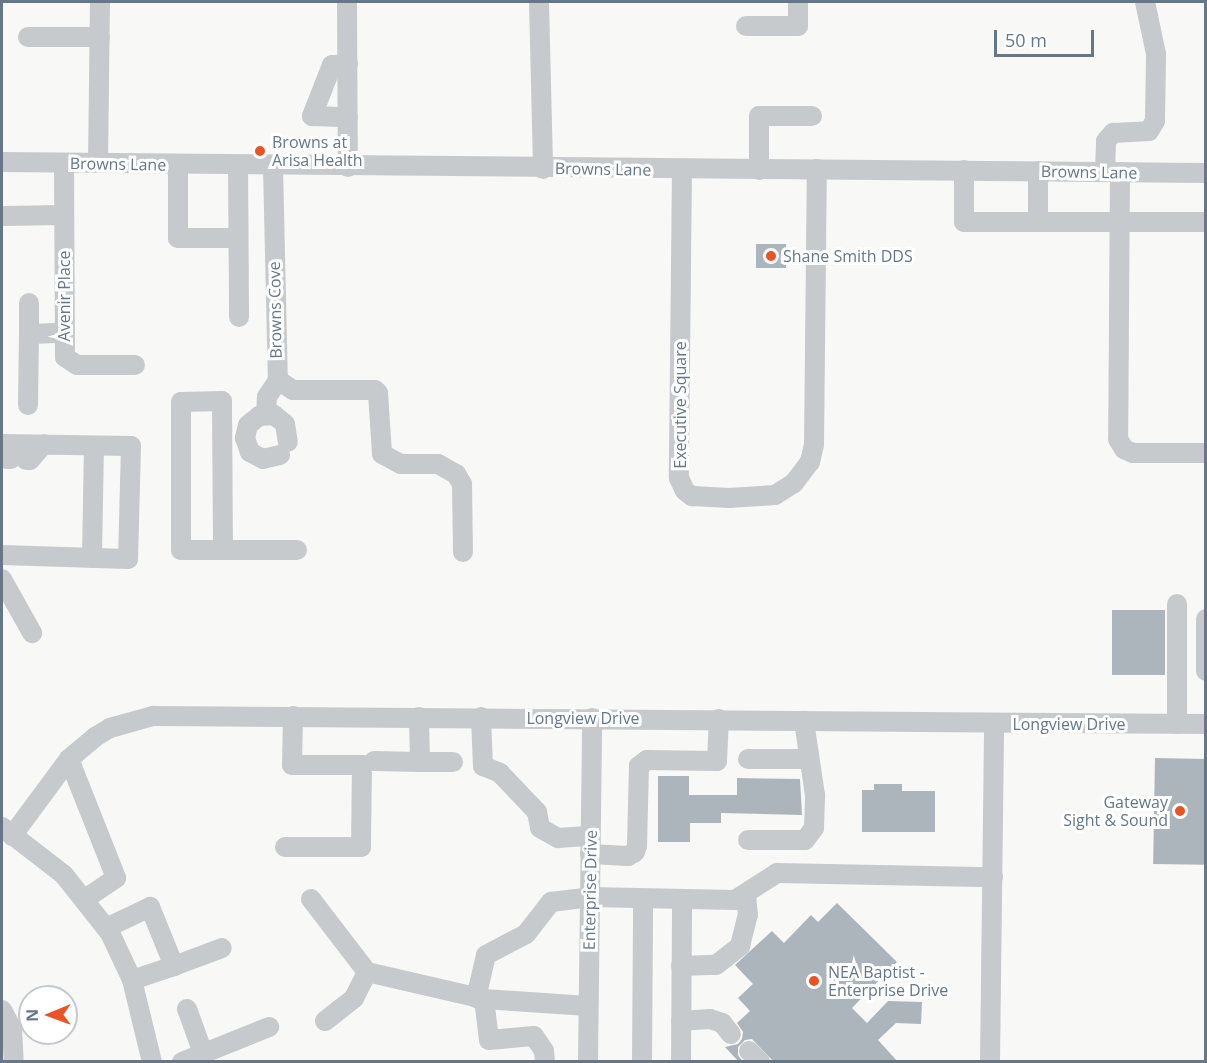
<!DOCTYPE html>
<style>
body{margin:0}
#map{position:relative;width:1207px;height:1063px;overflow:hidden;background:#f8f8f6;font-family:"Open Sans",sans-serif}
div>[style]{position:absolute}
.building>*{inset:0;background:#acb5bb;transform-origin:0 0}
.minor>*{height:20px;margin:-10px;padding:0 10px;transform-origin:10px;border-radius:10px;background:#c6cacd}
.dots>*{width:16px;height:16px;translate:-50% -50%;box-sizing:border-box;border:3px solid #fff;border-radius:50%}
span{translate:-50% -50%;white-space:nowrap;text-align:center;line-height:1.15;-webkit-text-stroke:6px #fff;paint-order:stroke}
.poi-label{font-size:16px;color:#667888}
.left{translate:0 -50%;text-align:left}
.right{translate:-100% -50%;text-align:right}
.street-label{font-size:16px;color:#667888}
.frame{position:absolute;inset:0;border:3px solid #667888;pointer-events:none}
.north{position:absolute;left:18px;top:985px;width:60px;height:60px;box-sizing:border-box;background:#fff;border:2px solid #c2c9cf;border-radius:50%;rotate:269deg;font-size:16px;font-weight:700;line-height:24px;text-align:center;color:#667888}
.north::after{content:'';display:block;margin:auto;width:21px;height:27px;background:#ea5424;clip-path:polygon(50% 0,100% 100%,50% 72%,0 100%)}
.scale{position:absolute;left:994px;top:30px;width:100px;height:27px;box-sizing:border-box;border:3px solid #667888;border-top:0;padding-left:8px;font-size:18px;line-height:21px;white-space:nowrap;color:#667888;-webkit-text-stroke:4px #fff;paint-order:stroke}
</style>
<div id="map">
<div class="building">
<div style="left:786px;top:244px;width:24px;height:30px;rotate:90deg"></div>
<div style="left:1112px;top:610px;width:53px;height:65px"></div>
<div style="left:1155px;top:758px;width:51px;height:106px;rotate:1deg"></div>
<div style="clip-path:polygon(658px 776px,689px 776px,689px 795px,737px 795px,737px 778px,800px 779px,802px 815px,721px 813px,721px 823px,690px 823px,690px 842px,658px 842px)"></div>
<div style="clip-path:polygon(874px 784px,902px 784px,902px 791px,935px 791px,935px 832px,862px 832px,862px 790px,874px 790px)"></div>
<div style="clip-path:polygon(837px 903px,897px 962px,852px 1008px,867px 1023px,888px 1001px,922px 1002px,921px 1024px,896px 1023px,878px 1040px,898px 1062px,774px 1062px,752px 1039px,745px 1040px,738px 1047px,738px 1055px,743px 1062px,739px 1062px,725px 1047px,738px 1044px,742px 1039px,743px 1032px,737px 1023px,750px 1011px,738px 998px,753px 984px,735px 965px,772px 931px,784px 943px,811px 915px,818px 922px)"></div>
</div>
<div class="minor">
<div style="left:347px;top:2px;width:165px;rotate:89.7deg"></div>
<div style="left:539px;top:2px;width:167px;rotate:88.6deg"></div>
<div style="left:746px;top:26px;width:52px"></div>
<div style="left:798px;top:26px;width:24px;rotate:-90deg"></div>
<div style="left:28px;top:37px;width:72px"></div>
<div style="left:348px;top:64px;width:16px;rotate:176deg"></div>
<div style="left:332px;top:65px;width:55px;rotate:111.4deg"></div>
<div style="left:312px;top:116px;width:36px;rotate:2deg"></div>
<div style="left:2px;top:162px;width:1204px;rotate:0.52deg"></div>
<div style="left:64px;top:163px;width:194px;rotate:89.7deg"></div>
<div style="left:65px;top:357px;width:14px;rotate:34deg"></div>
<div style="left:77px;top:365px;width:58px"></div>
<div style="left:98px;top:163px;width:161px;rotate:-89.3deg"></div>
<div style="left:178px;top:165px;width:73px;rotate:90deg"></div>
<div style="left:178px;top:238px;width:60px"></div>
<div style="left:238px;top:166px;width:151px;rotate:89.6deg"></div>
<div style="left:273px;top:166px;width:214px;rotate:88.7deg"></div>
<div style="left:278px;top:380px;width:18px;rotate:34deg"></div>
<div style="left:293px;top:390px;width:82px"></div>
<div style="left:375px;top:390px;width:4px;rotate:45deg"></div>
<div style="left:378px;top:393px;width:61px;rotate:86.2deg"></div>
<div style="left:382px;top:454px;width:21px;rotate:28deg"></div>
<div style="left:401px;top:464px;width:37px"></div>
<div style="left:438px;top:464px;width:21px;rotate:29deg"></div>
<div style="left:456px;top:474px;width:12px;rotate:59deg"></div>
<div style="left:462px;top:484px;width:68px;rotate:89.2deg"></div>
<div style="left:682px;top:170px;width:308px;rotate:90.6deg"></div>
<div style="left:679px;top:478px;width:14px;rotate:65deg"></div>
<div style="left:685px;top:491px;width:9px;rotate:36deg"></div>
<div style="left:692px;top:496px;width:37px;rotate:3deg"></div>
<div style="left:729px;top:498px;width:46px;rotate:-3.7deg"></div>
<div style="left:775px;top:495px;width:22px;rotate:-32deg"></div>
<div style="left:794px;top:483px;width:26px;rotate:-53deg"></div>
<div style="left:810px;top:462px;width:18px;rotate:-77deg"></div>
<div style="left:814px;top:444px;width:275px;rotate:-89.4deg"></div>
<div style="left:759px;top:170px;width:54px;rotate:-90deg"></div>
<div style="left:759px;top:116px;width:53px"></div>
<div style="left:964px;top:170px;width:52px;rotate:90deg"></div>
<div style="left:964px;top:222px;width:242px"></div>
<div style="left:1105px;top:172px;width:31px;rotate:-88deg"></div>
<div style="left:1106px;top:141px;width:11px;rotate:-49deg"></div>
<div style="left:1113px;top:133px;width:36px;rotate:-3deg"></div>
<div style="left:1149px;top:131px;width:12px;rotate:-59deg"></div>
<div style="left:1155px;top:121px;width:67px;rotate:-89.1deg"></div>
<div style="left:1156px;top:54px;width:53px;rotate:-101.9deg"></div>
<div style="left:1120px;top:172px;width:267px;rotate:90.4deg"></div>
<div style="left:1118px;top:439px;width:12px;rotate:59deg"></div>
<div style="left:1124px;top:449px;width:10px;rotate:24deg"></div>
<div style="left:1133px;top:453px;width:73px"></div>
<div style="left:2px;top:216px;width:62px;rotate:-0.9deg"></div>
<div style="left:1038px;top:220px;width:49px;rotate:-90deg"></div>
<div style="left:29px;top:334px;width:31px;rotate:-90deg"></div>
<div style="left:28px;top:405px;width:71px;rotate:-89.2deg"></div>
<div style="left:29px;top:334px;width:35px;rotate:-2deg"></div>
<div style="left:266px;top:414px;width:17px;rotate:-87deg"></div>
<div style="left:267px;top:397px;width:20px;rotate:-57deg"></div>
<div style="left:2px;top:444px;width:129px;rotate:0.9deg"></div>
<div style="left:131px;top:446px;width:113px;rotate:91.5deg"></div>
<div style="left:128px;top:559px;width:126px;rotate:-178.2deg"></div>
<div style="left:2px;top:451px;width:9px;rotate:58deg"></div>
<div style="left:7px;top:459px;width:4px"></div>
<div style="left:280px;top:455px;width:17px;rotate:167deg"></div>
<div style="left:263px;top:459px;width:15px;rotate:-152deg"></div>
<div style="left:250px;top:452px;width:15px;rotate:-110deg"></div>
<div style="left:245px;top:438px;width:13px;rotate:-77deg"></div>
<div style="left:248px;top:425px;width:14px;rotate:-39deg"></div>
<div style="left:259px;top:416px;width:15px;rotate:-4deg"></div>
<div style="left:274px;top:415px;width:14px;rotate:39deg"></div>
<div style="left:285px;top:424px;width:18px;rotate:81deg"></div>
<div style="left:26px;top:460px;width:4px"></div>
<div style="left:30px;top:460px;width:21px;rotate:-49deg"></div>
<div style="left:223px;top:550px;width:149px;rotate:-90.4deg"></div>
<div style="left:222px;top:401px;width:41px;rotate:178.6deg"></div>
<div style="left:181px;top:402px;width:148px;rotate:90deg"></div>
<div style="left:181px;top:550px;width:116px"></div>
<div style="left:92px;top:558px;width:112px;rotate:-89deg"></div>
<div style="left:2px;top:579px;width:62px;rotate:60.9deg"></div>
<div style="left:1206px;top:619px;width:52px;rotate:90deg"></div>
<div style="left:481px;top:717px;width:49px;rotate:87.7deg"></div>
<div style="left:483px;top:766px;width:18px;rotate:22deg"></div>
<div style="left:500px;top:773px;width:54px;rotate:46.5deg"></div>
<div style="left:537px;top:812px;width:16px;rotate:79deg"></div>
<div style="left:540px;top:828px;width:21px;rotate:29deg"></div>
<div style="left:558px;top:838px;width:32px;rotate:-4deg"></div>
<div style="left:1177px;top:724px;width:120px;rotate:-90deg"></div>
<div style="left:69px;top:759px;width:128px;rotate:68.4deg"></div>
<div style="left:116px;top:878px;width:37px;rotate:146deg"></div>
<div style="left:748px;top:759px;width:61px"></div>
<div style="left:374px;top:761px;width:46px;rotate:1.2deg"></div>
<div style="left:420px;top:762px;width:45px;rotate:-91.3deg"></div>
<div style="left:420px;top:762px;width:33px"></div>
<div style="left:2px;top:827px;width:78px;rotate:37.7deg"></div>
<div style="left:64px;top:875px;width:74px;rotate:51.6deg"></div>
<div style="left:110px;top:933px;width:52px;rotate:64.9deg"></div>
<div style="left:132px;top:980px;width:84px;rotate:76.3deg"></div>
<div style="left:12px;top:836px;width:96px;rotate:-53.5deg"></div>
<div style="left:69px;top:759px;width:34px;rotate:-40deg"></div>
<div style="left:95px;top:737px;width:17px;rotate:-31deg"></div>
<div style="left:110px;top:728px;width:45px;rotate:-15.6deg"></div>
<div style="left:153px;top:716px;width:1053px;rotate:0.44deg"></div>
<div style="left:748px;top:840px;width:57px"></div>
<div style="left:805px;top:840px;width:15px;rotate:-53deg"></div>
<div style="left:814px;top:828px;width:33px;rotate:-88deg"></div>
<div style="left:815px;top:795px;width:75px;rotate:-98.5deg"></div>
<div style="left:285px;top:847px;width:76px"></div>
<div style="left:361px;top:847px;width:82px;rotate:-89.3deg"></div>
<div style="left:362px;top:765px;width:70px;rotate:180deg"></div>
<div style="left:292px;top:765px;width:49px;rotate:-88.8deg"></div>
<div style="left:590px;top:854px;width:38px;rotate:3deg"></div>
<div style="left:628px;top:856px;width:8px;rotate:-30deg"></div>
<div style="left:635px;top:852px;width:6px;rotate:-72deg"></div>
<div style="left:637px;top:846px;width:80px;rotate:-88.6deg"></div>
<div style="left:639px;top:766px;width:10px;rotate:-37deg"></div>
<div style="left:647px;top:760px;width:70px;rotate:0.8deg"></div>
<div style="left:717px;top:761px;width:42px;rotate:-87.3deg"></div>
<div style="left:311px;top:899px;width:92px;rotate:52.5deg"></div>
<div style="left:367px;top:972px;width:120px;rotate:13deg"></div>
<div style="left:484px;top:999px;width:104px;rotate:3.9deg"></div>
<div style="left:106px;top:928px;width:49px;rotate:-25.5deg"></div>
<div style="left:150px;top:907px;width:64px;rotate:67.9deg"></div>
<div style="left:174px;top:966px;width:44px;rotate:161.6deg"></div>
<div style="left:174px;top:966px;width:51px;rotate:-20.6deg"></div>
<div style="left:681px;top:966px;width:35px;rotate:-2deg"></div>
<div style="left:716px;top:965px;width:31px;rotate:-38deg"></div>
<div style="left:740px;top:946px;width:32px;rotate:-76deg"></div>
<div style="left:748px;top:915px;width:20px;rotate:-96deg"></div>
<div style="left:476px;top:998px;width:44px;rotate:-76.9deg"></div>
<div style="left:486px;top:955px;width:45px;rotate:-27.7deg"></div>
<div style="left:526px;top:934px;width:41px;rotate:-52deg"></div>
<div style="left:551px;top:902px;width:38px;rotate:-7deg"></div>
<div style="left:589px;top:897px;width:146px;rotate:1.2deg"></div>
<div style="left:735px;top:900px;width:50px;rotate:-32.7deg"></div>
<div style="left:777px;top:873px;width:216px;rotate:1.1deg"></div>
<div style="left:484px;top:999px;width:41px;rotate:83deg"></div>
<div style="left:489px;top:1040px;width:45px;rotate:-5.1deg"></div>
<div style="left:534px;top:1036px;width:18px;rotate:56deg"></div>
<div style="left:544px;top:1051px;width:11px;rotate:85deg"></div>
<div style="left:187px;top:1009px;width:47px;rotate:70deg"></div>
<div style="left:2px;top:1010px;width:21px;rotate:62deg"></div>
<div style="left:12px;top:1029px;width:33px;rotate:87deg"></div>
<div style="left:325px;top:1021px;width:37px;rotate:-38deg"></div>
<div style="left:354px;top:998px;width:29px;rotate:-63deg"></div>
<div style="left:681px;top:1021px;width:29px;rotate:-4deg"></div>
<div style="left:710px;top:1019px;width:13px;rotate:18deg"></div>
<div style="left:722px;top:1023px;width:14px;rotate:51deg"></div>
<div style="left:749px;top:1051px;width:16px;rotate:45deg"></div>
<div style="left:182px;top:1062px;width:94px;rotate:-21.9deg"></div>
<div style="left:588px;top:1062px;width:344px;rotate:-89.3deg"></div>
<div style="left:642px;top:1062px;width:163px;rotate:-89.6deg"></div>
<div style="left:681px;top:1062px;width:162px;rotate:-89.6deg"></div>
<div style="left:990px;top:1062px;width:339px;rotate:-89.3deg"></div>
</div>
<div class="dots">
<div style="left:260px;top:151px;background:#ea5424"></div>
<div style="left:771px;top:256px;background:#ea5424"></div>
<div style="left:1180px;top:811px;background:#ea5424"></div>
<div style="left:814px;top:981px;background:#ea5424"></div>
</div>
<div class="poi-label">
<span class="left" style="left:272px;top:151px">Browns at<br>Arisa Health</span>
<span class="left" style="left:783px;top:256px">Shane Smith DDS</span>
<span class="right" style="left:1168px;top:811px">Gateway<br>Sight &amp; Sound</span>
<span class="left" style="left:828px;top:981px">NEA Baptist -<br>Enterprise Drive</span>
</div>
<div class="street-label">
<span style="left:118px;top:164px;rotate:1deg">Browns Lane</span>
<span style="left:603px;top:169px;rotate:1deg">Browns Lane</span>
<span style="left:1089px;top:172px;rotate:1deg">Browns Lane</span>
<span style="left:64px;top:296px;rotate:-90deg">Avenir Place</span>
<span style="left:275px;top:310px;rotate:-91deg">Browns Cove</span>
<span style="left:680px;top:405px;rotate:-90deg">Executive Square</span>
<span style="left:583px;top:718px">Longview Drive</span>
<span style="left:1069px;top:724px">Longview Drive</span>
<span style="left:590px;top:890px;rotate:-89deg">Enterprise Drive</span>
</div>
<div class="frame"></div>
<div class="north">N</div>
<div class="scale">50 m</div>
</div>
